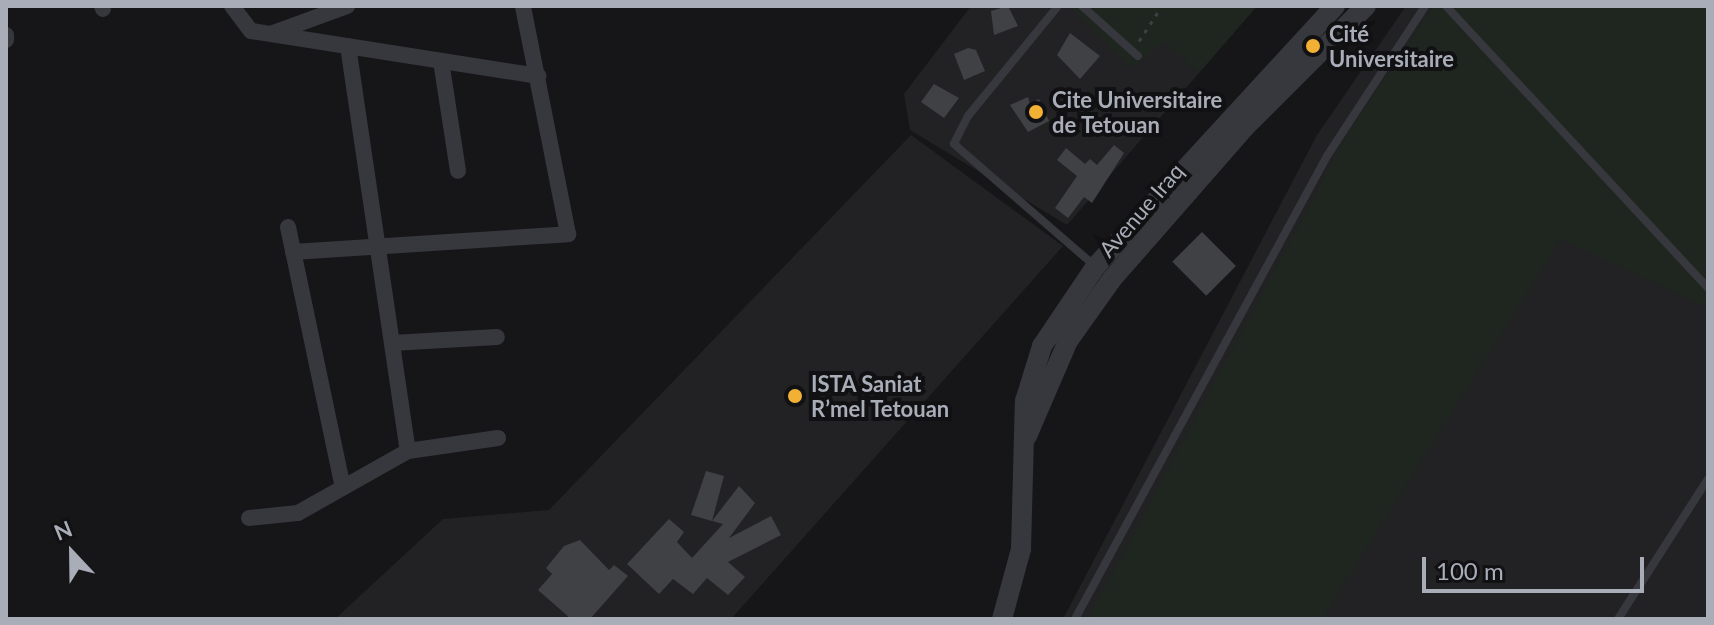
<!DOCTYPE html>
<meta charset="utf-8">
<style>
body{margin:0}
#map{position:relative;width:1714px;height:625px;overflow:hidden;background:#161618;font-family:Lato,sans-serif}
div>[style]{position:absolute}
.built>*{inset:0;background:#222225}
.green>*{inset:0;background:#1e261f}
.building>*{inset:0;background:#404145;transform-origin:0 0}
.path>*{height:3px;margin-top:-1.5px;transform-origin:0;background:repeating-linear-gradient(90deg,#3d3f44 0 4px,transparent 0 10px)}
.service>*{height:8px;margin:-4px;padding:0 4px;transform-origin:4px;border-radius:4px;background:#37383d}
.minor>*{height:16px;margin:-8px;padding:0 8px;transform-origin:8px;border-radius:8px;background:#37383d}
.tertiary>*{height:20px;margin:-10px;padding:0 10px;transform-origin:10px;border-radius:10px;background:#37383d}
.dots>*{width:22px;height:22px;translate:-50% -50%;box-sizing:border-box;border:4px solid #111113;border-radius:50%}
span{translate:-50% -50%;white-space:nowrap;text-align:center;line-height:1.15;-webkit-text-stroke:8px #111113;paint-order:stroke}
.poi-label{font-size:22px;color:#a8adb8;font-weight:700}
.left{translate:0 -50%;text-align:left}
.street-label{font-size:22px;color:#a8adb8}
.frame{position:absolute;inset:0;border:8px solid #a8adb8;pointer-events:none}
.north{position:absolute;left:32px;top:513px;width:80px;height:80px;-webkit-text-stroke:6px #111113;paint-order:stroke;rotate:338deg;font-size:22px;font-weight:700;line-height:32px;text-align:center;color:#a8adb8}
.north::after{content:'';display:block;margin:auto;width:28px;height:36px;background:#a8adb8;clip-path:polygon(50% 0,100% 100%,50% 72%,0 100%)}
.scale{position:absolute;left:1422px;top:557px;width:222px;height:36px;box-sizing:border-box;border:4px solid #a8adb8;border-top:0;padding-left:10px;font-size:24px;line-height:28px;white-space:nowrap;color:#a8adb8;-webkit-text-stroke:6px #111113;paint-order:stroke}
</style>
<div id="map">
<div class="built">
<div style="clip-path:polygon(971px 6px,1257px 6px,1067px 225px,910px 130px,904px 94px)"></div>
<div style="clip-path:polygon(1406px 6px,1708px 6px,1708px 619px,1063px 619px,1317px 135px)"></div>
<div style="clip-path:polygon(911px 135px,1063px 246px,731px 619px,335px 619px,443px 519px,549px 510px)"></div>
</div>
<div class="green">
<div style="clip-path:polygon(1070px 6px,1257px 6px,1199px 73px,1164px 41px,1132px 68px)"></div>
<div style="clip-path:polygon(1434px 6px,1708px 6px,1708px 308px,1561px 239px,1322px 619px,1088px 619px,1350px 130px)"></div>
</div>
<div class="building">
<div style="clip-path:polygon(1008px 6px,1018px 26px,994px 35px,991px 11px)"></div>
<div style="clip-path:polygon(1070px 33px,1100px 56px,1080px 79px,1057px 55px)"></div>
<div style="clip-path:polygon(968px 48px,976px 50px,985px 71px,964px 80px,954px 54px)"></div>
<div style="clip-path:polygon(934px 84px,959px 98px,944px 118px,921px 102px)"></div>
<div style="clip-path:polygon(1028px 97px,1030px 104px,1039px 99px,1049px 121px,1028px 132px,1010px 105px)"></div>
<div style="clip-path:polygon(1114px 145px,1124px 153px,1092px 203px,1084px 197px,1068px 218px,1055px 208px,1077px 176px,1057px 160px,1066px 148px,1085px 164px,1090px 159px,1097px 165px)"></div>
<div style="left:1202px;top:232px;width:48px;height:42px;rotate:45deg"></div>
<div style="clip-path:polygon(706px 471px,724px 476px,712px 521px,691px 515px)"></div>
<div style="clip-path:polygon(739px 486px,755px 503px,729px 538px,771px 516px,781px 535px,728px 562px,745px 577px,728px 595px,707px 578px,693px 594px,673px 579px,659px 594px,627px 564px,669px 519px,684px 532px,677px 542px,692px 558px,723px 524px,712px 521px)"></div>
<div style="clip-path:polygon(580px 540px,609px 570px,614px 565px,628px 576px,590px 619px,571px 619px,538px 590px,552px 574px,546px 568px,564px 546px)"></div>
</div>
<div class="path">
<div style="left:1139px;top:41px;width:42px;rotate:-56.7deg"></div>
</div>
<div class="service">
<div style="left:1058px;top:6px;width:142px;rotate:129.3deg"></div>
<div style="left:968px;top:116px;width:31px;rotate:117deg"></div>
<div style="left:954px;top:144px;width:186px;rotate:40.9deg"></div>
<div style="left:1082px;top:6px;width:75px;rotate:41.8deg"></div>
<div style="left:1446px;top:6px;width:385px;rotate:47.1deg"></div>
<div style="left:1075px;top:619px;width:527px;rotate:-61.44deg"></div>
<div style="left:1327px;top:156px;width:179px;rotate:-56.8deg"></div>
<div style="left:1618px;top:619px;width:166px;rotate:-57.3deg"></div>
</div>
<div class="minor">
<div style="left:102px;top:6px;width:3px;rotate:72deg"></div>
<div style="left:232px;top:6px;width:31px;rotate:53deg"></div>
<div style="left:251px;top:31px;width:291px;rotate:8.9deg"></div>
<div style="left:273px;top:33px;width:79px;rotate:-20deg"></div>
<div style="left:6px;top:35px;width:5px;rotate:90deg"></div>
<div style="left:348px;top:46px;width:409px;rotate:81.6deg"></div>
<div style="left:441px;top:61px;width:111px;rotate:81.2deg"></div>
<div style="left:288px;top:227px;width:266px;rotate:78.1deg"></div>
<div style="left:293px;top:252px;width:276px;rotate:-3.7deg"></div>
<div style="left:568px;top:234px;width:232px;rotate:-101.2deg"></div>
<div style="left:392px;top:343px;width:105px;rotate:-3.3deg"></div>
<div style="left:249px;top:518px;width:49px;rotate:-5.8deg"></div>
<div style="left:298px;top:513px;width:126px;rotate:-29.4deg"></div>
<div style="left:408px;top:451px;width:91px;rotate:-8.2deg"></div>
</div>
<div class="tertiary">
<div style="left:1027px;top:436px;width:103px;rotate:-66.7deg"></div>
<div style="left:1068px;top:341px;width:76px;rotate:-54.6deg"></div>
<div style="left:1112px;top:279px;width:202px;rotate:-48.8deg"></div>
<div style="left:1245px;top:127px;width:171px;rotate:-45deg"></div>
<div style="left:1002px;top:619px;width:73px;rotate:-74.8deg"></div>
<div style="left:1021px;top:549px;width:148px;rotate:-88.5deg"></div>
<div style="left:1025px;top:401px;width:58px;rotate:-72.8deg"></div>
<div style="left:1042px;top:346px;width:97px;rotate:-56deg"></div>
<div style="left:1096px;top:266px;width:353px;rotate:-47.4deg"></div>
</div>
<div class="dots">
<div style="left:1313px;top:46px;background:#f2b134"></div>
<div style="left:1036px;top:112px;background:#f2b134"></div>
<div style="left:795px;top:396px;background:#f2b134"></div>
</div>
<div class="poi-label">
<span class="left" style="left:1329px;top:46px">Cité<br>Universitaire</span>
<span class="left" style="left:1052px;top:112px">Cite Universitaire<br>de Tetouan</span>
<span class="left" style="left:811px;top:396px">ISTA Saniat<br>R’mel Tetouan</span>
</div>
<div class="street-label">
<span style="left:1141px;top:210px;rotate:-49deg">Avenue Iraq</span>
</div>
<div class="frame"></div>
<div class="north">N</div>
<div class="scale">100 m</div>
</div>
